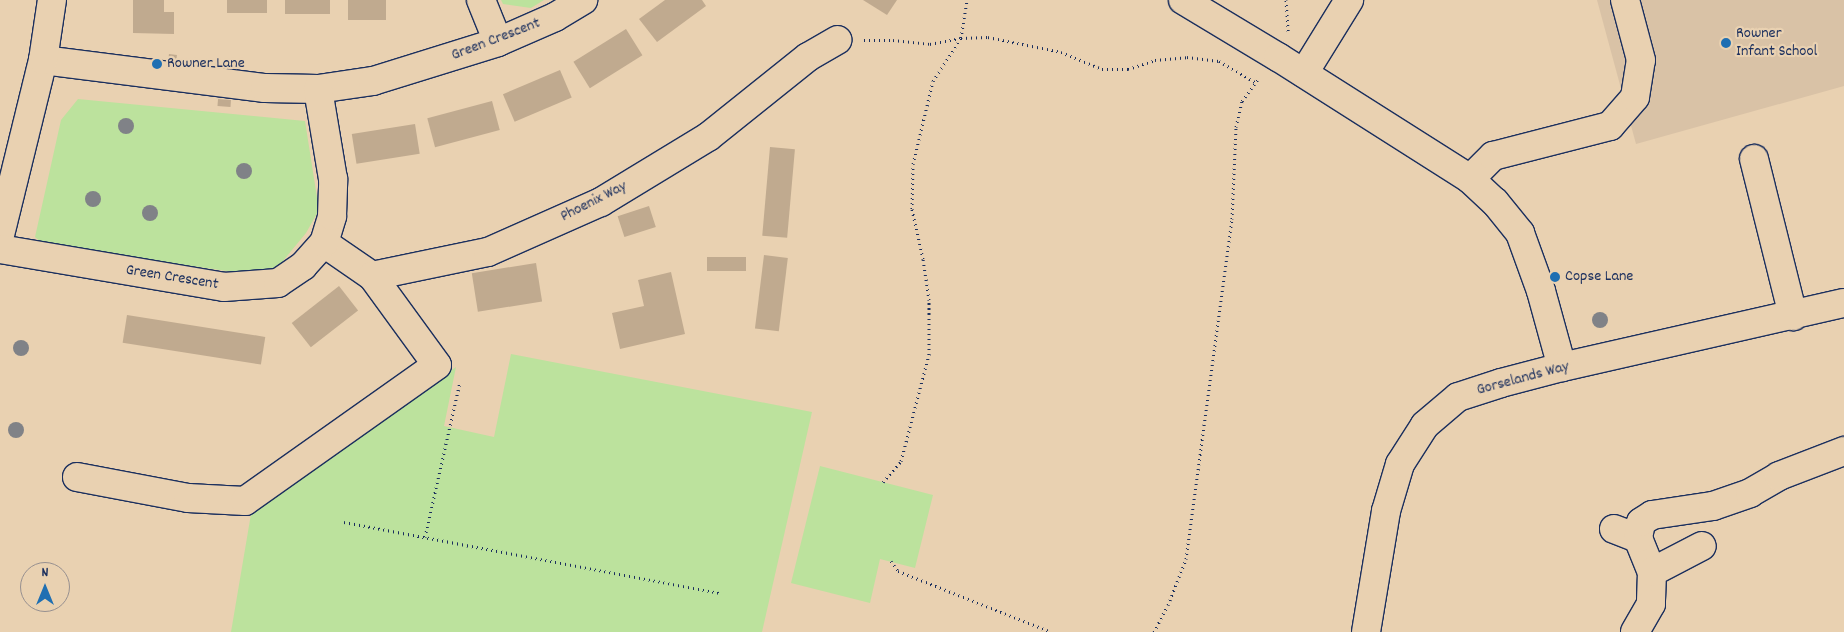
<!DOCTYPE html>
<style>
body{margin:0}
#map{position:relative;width:1844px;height:632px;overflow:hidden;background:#e9d1b1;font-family:Dekko,sans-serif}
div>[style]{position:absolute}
.built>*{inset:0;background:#d9c2a6}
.green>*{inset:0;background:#bce29d}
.building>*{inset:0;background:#c0aa8f;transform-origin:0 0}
.path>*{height:3px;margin-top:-1.5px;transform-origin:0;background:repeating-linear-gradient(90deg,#1b2f5e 0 1px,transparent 0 5px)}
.roads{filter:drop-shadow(1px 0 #1b2f5e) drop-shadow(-1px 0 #1b2f5e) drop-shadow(0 1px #1b2f5e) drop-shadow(0 -1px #1b2f5e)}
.minor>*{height:28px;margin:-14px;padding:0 14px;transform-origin:14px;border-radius:14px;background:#e9d1b1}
.trees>*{width:16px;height:16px;margin:-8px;border-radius:50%;background:#808287}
.dots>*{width:14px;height:14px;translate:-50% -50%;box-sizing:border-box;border:2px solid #e9d1b1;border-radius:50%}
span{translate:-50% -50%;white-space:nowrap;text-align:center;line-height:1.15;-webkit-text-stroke:4.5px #e9d1b1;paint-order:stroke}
.poi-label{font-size:16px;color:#1b2f5e}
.left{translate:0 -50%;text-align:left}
.street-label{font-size:16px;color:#1b2f5e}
.north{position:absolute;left:20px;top:562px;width:50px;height:50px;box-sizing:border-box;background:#e9d1b1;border:1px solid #979090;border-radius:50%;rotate:0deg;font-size:14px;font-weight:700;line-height:20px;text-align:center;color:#1b2f5e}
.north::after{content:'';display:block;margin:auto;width:18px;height:22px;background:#1f6fb2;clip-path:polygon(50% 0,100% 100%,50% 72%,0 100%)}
</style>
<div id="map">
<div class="built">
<div style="clip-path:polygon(1597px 0,1844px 0,1844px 86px,1636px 144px)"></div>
</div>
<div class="green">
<div style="clip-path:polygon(501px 0,544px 0,531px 8px,503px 4px)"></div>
<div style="clip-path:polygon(78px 99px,305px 121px,319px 210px,306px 233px,278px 267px,248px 274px,93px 252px,52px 252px,35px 237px,61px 120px)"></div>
<div style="clip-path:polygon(511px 354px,812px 412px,762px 632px,231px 632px,252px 508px,456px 367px,444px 426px,494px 437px)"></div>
<div style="clip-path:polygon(820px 466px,933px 495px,915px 568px,880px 559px,870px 603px,791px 583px)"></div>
</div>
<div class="building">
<div style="clip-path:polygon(133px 0,164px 0,164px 12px,174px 12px,174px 34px,133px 33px)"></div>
<div style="left:227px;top:0;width:40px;height:13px"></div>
<div style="left:285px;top:0;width:45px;height:14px"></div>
<div style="left:348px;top:0;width:38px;height:20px"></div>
<div style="clip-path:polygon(665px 0,702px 0,706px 6px,657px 42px,639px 19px)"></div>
<div style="clip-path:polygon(863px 0,897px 0,887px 15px)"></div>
<div style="left:626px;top:29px;width:31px;height:62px;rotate:58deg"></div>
<div style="left:169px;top:54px;width:8px;height:6px;rotate:7deg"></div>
<div style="left:560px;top:70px;width:30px;height:62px;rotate:67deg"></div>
<div style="left:218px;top:99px;width:13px;height:7px;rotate:4deg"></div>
<div style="left:492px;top:101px;width:30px;height:67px;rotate:75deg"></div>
<div style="left:415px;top:124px;width:30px;height:64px;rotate:81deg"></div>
<div style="left:770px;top:147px;width:25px;height:89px;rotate:5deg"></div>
<div style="left:649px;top:206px;width:22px;height:33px;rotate:72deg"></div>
<div style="left:764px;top:255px;width:24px;height:74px;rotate:7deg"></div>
<div style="left:707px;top:257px;width:39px;height:14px"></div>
<div style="left:536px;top:263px;width:39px;height:65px;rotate:81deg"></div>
<div style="clip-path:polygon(671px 272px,685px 334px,620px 349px,612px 313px,644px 306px,638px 280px)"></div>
<div style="left:339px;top:286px;width:31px;height:60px;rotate:52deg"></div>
<div style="left:127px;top:315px;width:140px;height:28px;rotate:9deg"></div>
</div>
<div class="path">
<div style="left:1286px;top:0;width:32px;rotate:86deg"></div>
<div style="left:864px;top:40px;width:29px"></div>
<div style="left:893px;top:40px;width:37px;rotate:6deg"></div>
<div style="left:930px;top:44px;width:32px;rotate:-11deg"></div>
<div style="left:961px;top:38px;width:27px;rotate:-2deg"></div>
<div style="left:988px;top:37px;width:75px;rotate:11.6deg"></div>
<div style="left:1061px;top:52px;width:44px;rotate:22.5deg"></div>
<div style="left:1102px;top:69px;width:26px"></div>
<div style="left:1128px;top:69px;width:28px;rotate:-18deg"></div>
<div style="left:1155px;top:60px;width:32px;rotate:-5deg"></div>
<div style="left:1187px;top:57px;width:32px;rotate:7deg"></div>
<div style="left:1219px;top:61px;width:42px;rotate:30.3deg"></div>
<div style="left:883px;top:482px;width:28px;rotate:-49deg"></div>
<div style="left:901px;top:461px;width:111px;rotate:-75.3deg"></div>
<div style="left:929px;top:354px;width:54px;rotate:-90deg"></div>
<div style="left:929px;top:300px;width:41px;rotate:-98.3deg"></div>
<div style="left:923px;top:259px;width:51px;rotate:-102.4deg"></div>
<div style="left:912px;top:209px;width:45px;rotate:-88.7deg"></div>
<div style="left:913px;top:164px;width:85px;rotate:-76.5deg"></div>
<div style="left:933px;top:81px;width:51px;rotate:-56.9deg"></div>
<div style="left:961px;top:38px;width:38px;rotate:-81deg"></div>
<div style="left:344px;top:522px;width:383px;rotate:10.7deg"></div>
<div style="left:425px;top:537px;width:159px;rotate:-77.3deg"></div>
<div style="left:891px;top:561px;width:12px;rotate:55deg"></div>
<div style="left:898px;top:571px;width:165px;rotate:21.7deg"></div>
<div style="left:1154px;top:632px;width:30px;rotate:-63deg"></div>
<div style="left:1168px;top:605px;width:49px;rotate:-68.6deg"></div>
<div style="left:1186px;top:559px;width:343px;rotate:-82.3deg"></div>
<div style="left:1232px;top:219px;width:92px;rotate:-87.5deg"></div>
<div style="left:1236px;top:127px;width:27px;rotate:-77deg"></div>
<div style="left:1242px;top:101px;width:29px;rotate:-54deg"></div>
</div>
<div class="roads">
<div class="minor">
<div style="left:481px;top:0;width:45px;rotate:68deg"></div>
<div style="left:1183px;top:0;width:111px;rotate:31deg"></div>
<div style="left:1278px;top:57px;width:227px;rotate:32.4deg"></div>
<div style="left:1470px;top:179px;width:34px;rotate:43deg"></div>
<div style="left:1495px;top:202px;width:40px;rotate:51deg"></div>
<div style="left:1520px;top:233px;width:62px;rotate:70.1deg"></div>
<div style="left:1541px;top:291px;width:79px;rotate:74.6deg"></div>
<div style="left:43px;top:60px;width:224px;rotate:7.2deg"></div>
<div style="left:265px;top:88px;width:53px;rotate:1.1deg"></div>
<div style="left:318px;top:89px;width:56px;rotate:-8.3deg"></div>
<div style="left:373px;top:81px;width:131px;rotate:-17.3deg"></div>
<div style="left:498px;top:42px;width:62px;rotate:-23.7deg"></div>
<div style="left:555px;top:17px;width:33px;rotate:-31deg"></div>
<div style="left:1304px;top:73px;width:86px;rotate:-58.3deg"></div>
<div style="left:1754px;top:159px;width:162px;rotate:76deg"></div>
<div style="left:1470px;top:179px;width:33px;rotate:-45deg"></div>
<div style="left:1493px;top:156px;width:121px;rotate:-14.4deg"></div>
<div style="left:1610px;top:126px;width:38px;rotate:-49deg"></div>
<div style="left:1635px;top:97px;width:37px;rotate:-81deg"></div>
<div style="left:1641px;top:60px;width:62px;rotate:-104.9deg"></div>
<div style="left:0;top:235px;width:180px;rotate:-76.2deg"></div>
<div style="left:43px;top:60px;width:61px;rotate:-81.5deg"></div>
<div style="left:324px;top:243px;width:58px;rotate:34.5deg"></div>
<div style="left:372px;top:276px;width:118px;rotate:-11.7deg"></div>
<div style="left:488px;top:252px;width:124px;rotate:-23.9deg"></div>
<div style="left:601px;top:202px;width:125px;rotate:-31.3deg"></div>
<div style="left:708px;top:137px;width:128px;rotate:-38.7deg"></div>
<div style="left:808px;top:57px;width:34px;rotate:-30deg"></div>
<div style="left:0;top:249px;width:227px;rotate:9.6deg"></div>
<div style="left:224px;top:287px;width:54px;rotate:-4.2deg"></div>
<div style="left:278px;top:283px;width:30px;rotate:-34deg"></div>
<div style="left:303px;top:266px;width:31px;rotate:-48deg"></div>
<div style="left:324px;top:243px;width:28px;rotate:-73deg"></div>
<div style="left:332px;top:216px;width:37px;rotate:-88deg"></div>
<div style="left:333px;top:179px;width:91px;rotate:-99.5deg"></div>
<div style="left:77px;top:477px;width:113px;rotate:10.7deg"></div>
<div style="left:188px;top:498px;width:57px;rotate:3deg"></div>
<div style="left:245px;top:501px;width:235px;rotate:-35.3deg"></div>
<div style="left:437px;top:365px;width:110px;rotate:-126.1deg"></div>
<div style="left:1614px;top:529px;width:26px;rotate:21deg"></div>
<div style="left:1638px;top:538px;width:37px;rotate:68deg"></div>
<div style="left:1652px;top:572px;width:32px;rotate:92deg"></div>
<div style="left:1651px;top:604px;width:32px;rotate:120deg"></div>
<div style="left:1638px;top:538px;width:16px;rotate:-79deg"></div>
<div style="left:1641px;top:522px;width:13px;rotate:-32deg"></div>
<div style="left:1652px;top:515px;width:62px;rotate:-8.4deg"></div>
<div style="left:1713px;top:506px;width:39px;rotate:-19deg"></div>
<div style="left:1750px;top:493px;width:34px;rotate:-30deg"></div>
<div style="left:1779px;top:476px;width:70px;rotate:-21deg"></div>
<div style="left:1652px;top:572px;width:56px;rotate:-27.5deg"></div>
<div style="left:1366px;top:632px;width:123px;rotate:-80.6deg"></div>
<div style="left:1386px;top:511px;width:49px;rotate:-73.4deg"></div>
<div style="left:1400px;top:464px;width:46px;rotate:-57.3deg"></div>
<div style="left:1425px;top:425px;width:43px;rotate:-40.3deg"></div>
<div style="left:1458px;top:397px;width:45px;rotate:-18deg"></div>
<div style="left:1501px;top:383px;width:63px;rotate:-14.7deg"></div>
<div style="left:1562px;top:367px;width:289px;rotate:-12.8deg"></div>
</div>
</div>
<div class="trees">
<div style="left:126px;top:126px"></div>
<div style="left:244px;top:171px"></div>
<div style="left:93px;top:199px"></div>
<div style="left:150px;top:213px"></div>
<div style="left:1600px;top:320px"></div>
<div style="left:21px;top:348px"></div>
<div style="left:16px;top:430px"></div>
</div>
<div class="dots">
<div style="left:1726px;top:43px;background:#1f6fb2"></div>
<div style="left:157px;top:64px;background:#1f6fb2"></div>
<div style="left:1555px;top:277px;background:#1f6fb2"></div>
</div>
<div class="poi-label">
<span class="left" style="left:1736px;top:43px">Rowner<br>Infant School</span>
<span class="left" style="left:167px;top:64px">Rowner Lane</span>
<span class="left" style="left:1565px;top:277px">Copse Lane</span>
</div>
<div class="street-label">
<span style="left:496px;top:40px;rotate:-21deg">Green Crescent</span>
<span style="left:594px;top:202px;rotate:-27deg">Phoenix Way</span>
<span style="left:172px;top:278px;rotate:9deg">Green Crescent</span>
<span style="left:1523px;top:379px;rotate:-15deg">Gorselands Way</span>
</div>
<div class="north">N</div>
</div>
